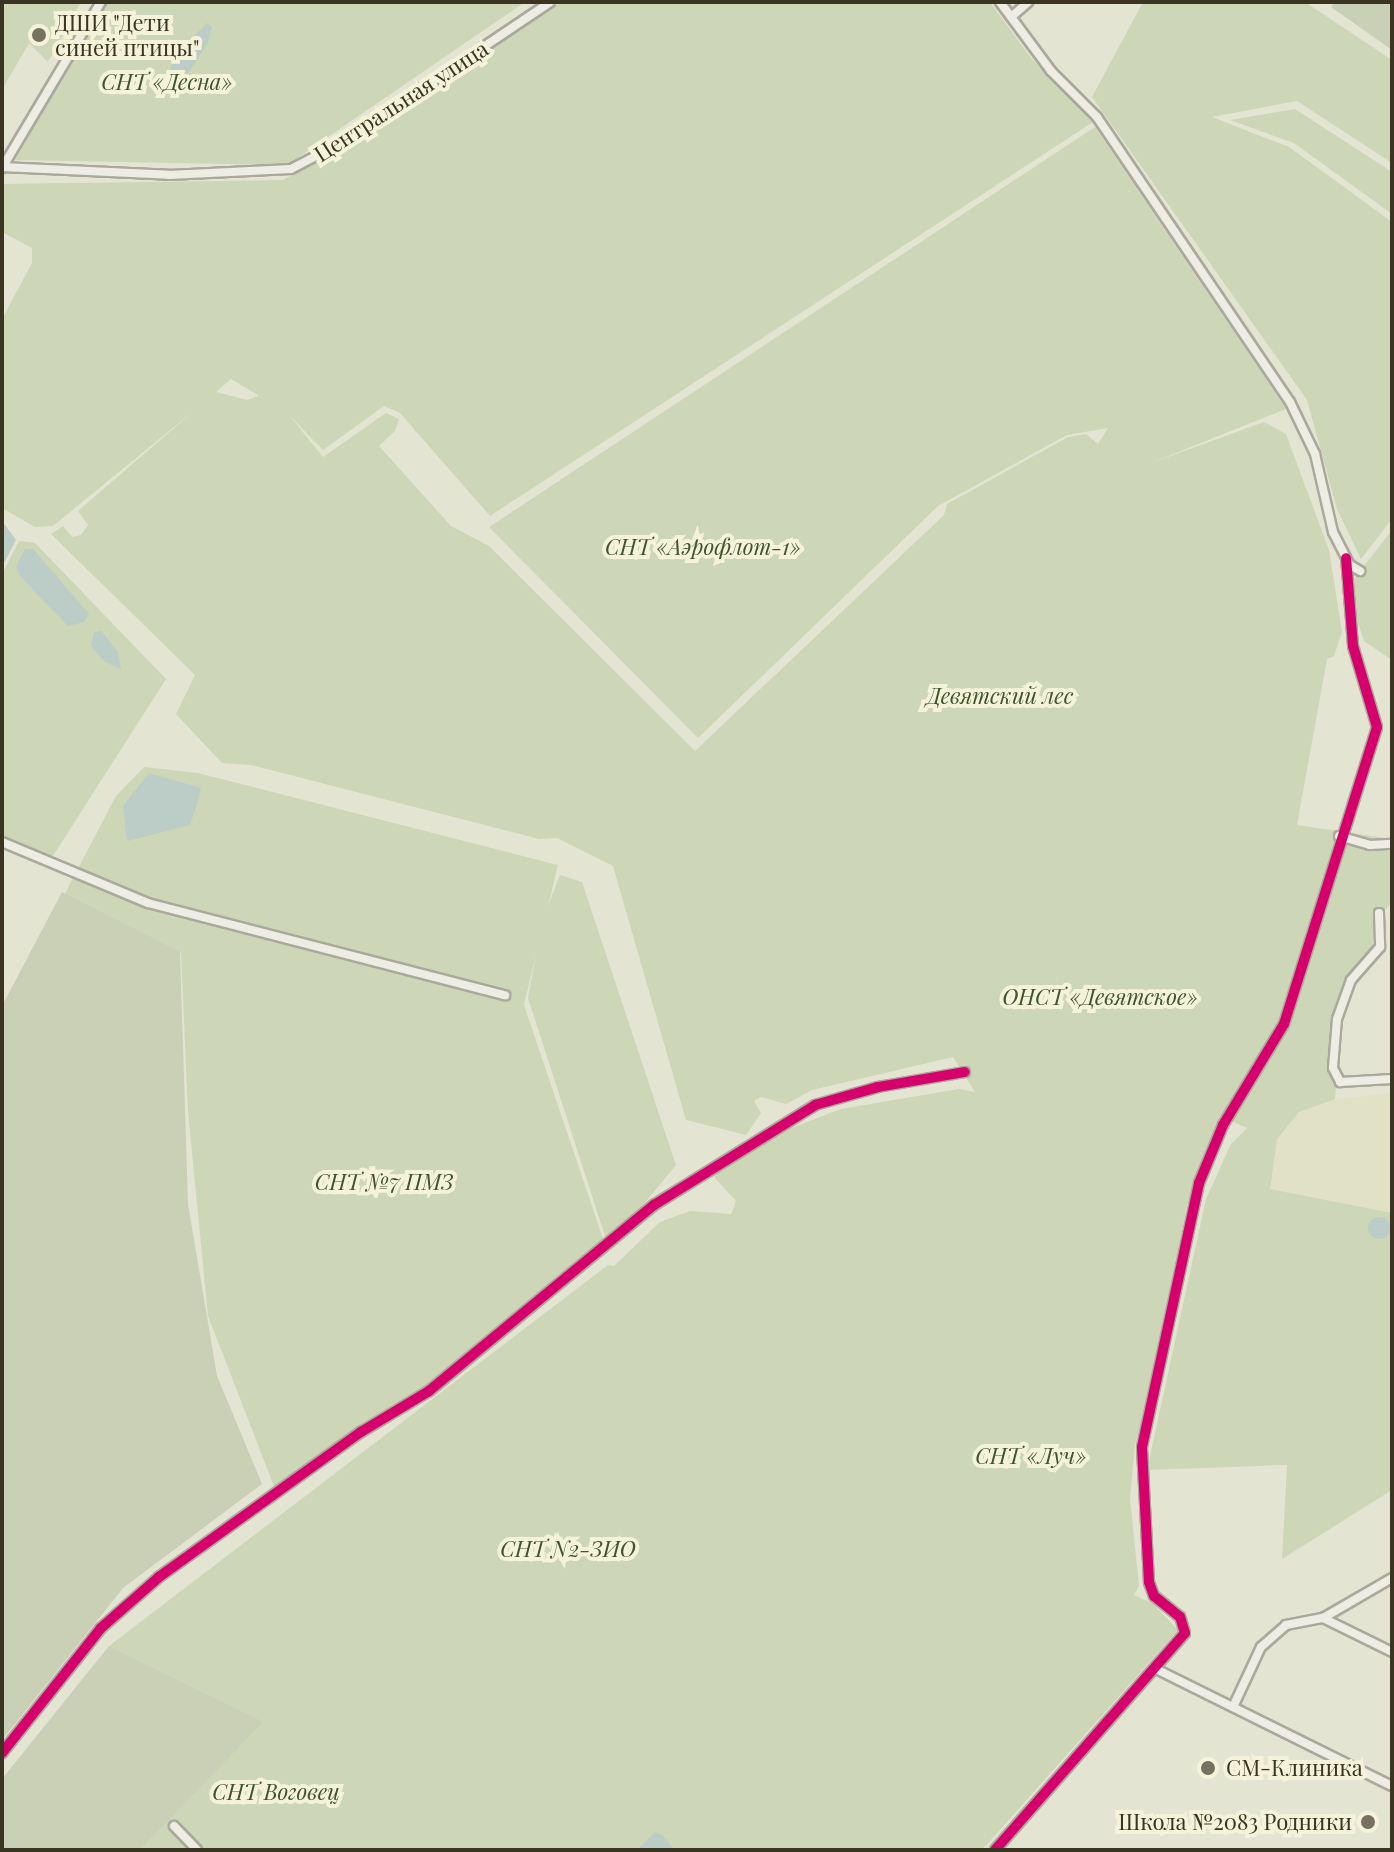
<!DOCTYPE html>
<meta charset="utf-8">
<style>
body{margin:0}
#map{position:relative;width:1394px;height:1852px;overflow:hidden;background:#e4e4d3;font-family:"Playfair Display",serif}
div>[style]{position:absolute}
.farmland>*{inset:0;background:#e1e2c5}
.green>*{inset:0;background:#cdd6b6}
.cemetery>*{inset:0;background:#c9d0b5}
.water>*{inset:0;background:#bcccc6}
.round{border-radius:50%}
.stream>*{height:2px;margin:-1px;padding:0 1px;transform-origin:1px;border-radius:1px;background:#bcccc6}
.roads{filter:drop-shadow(2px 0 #aaa99b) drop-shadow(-2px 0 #aaa99b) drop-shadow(0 2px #aaa99b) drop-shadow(0 -2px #aaa99b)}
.minor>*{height:8px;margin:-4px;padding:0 4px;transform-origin:4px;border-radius:4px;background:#edede3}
.cycleway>*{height:10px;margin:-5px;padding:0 5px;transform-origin:5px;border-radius:5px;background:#d6006c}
.dots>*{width:22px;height:22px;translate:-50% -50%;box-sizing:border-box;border:4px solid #f4f3da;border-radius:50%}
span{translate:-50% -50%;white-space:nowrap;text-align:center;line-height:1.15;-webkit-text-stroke:8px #f4f3da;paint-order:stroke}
.poi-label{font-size:22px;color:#3a3422}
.left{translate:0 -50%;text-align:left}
.right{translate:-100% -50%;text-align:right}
.park-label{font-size:22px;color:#40552b;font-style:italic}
.street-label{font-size:22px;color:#3a3422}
.frame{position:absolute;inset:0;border:4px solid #3a3422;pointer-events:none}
</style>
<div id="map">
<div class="farmland">
<div style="clip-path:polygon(1392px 1093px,1392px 1213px,1270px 1189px,1277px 1139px,1298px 1112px,1335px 1099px)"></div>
</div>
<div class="green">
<div style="clip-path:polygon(2px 2px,81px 2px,48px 62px,29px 43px,2px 90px)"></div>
<div style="clip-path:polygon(107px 2px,525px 2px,287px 165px,15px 160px)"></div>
<div style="clip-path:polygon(evenodd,561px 2px,990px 2px,1031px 58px,1093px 122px,490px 516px,400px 413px,384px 406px,323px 450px,289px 415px,323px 457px,386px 413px,399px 419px,395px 431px,379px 446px,451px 526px,489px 546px,695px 751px,944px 515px,947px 504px,1068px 437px,1086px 434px,1098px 444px,1108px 428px,1067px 435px,938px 506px,698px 738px,489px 527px,1095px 127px,1286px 409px,1151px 463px,1264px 422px,1286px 434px,1329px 550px,1342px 632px,1334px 656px,1327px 659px,1297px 825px,1392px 839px,1392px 902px,1383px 913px,1382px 953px,1359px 977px,1341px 1021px,1335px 1099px,1299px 1112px,1277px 1139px,1270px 1189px,1392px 1213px,1392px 1490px,1282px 1559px,1287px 1465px,1147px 1470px,1206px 1199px,1231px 1144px,1247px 1128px,1222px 1117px,1187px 1205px,1150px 1397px,1135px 1444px,1130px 1499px,1139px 1586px,1134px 1595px,1152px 1603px,1178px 1630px,982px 1850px,140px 1850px,262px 1722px,109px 1646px,608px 1265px,614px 1266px,660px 1222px,690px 1211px,731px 1214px,736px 1201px,714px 1177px,729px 1163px,791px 1128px,841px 1109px,959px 1089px,975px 1092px,953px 1057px,812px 1090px,786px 1104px,761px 1097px,754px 1101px,761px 1113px,746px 1135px,686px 1120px,613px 866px,557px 838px,539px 839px,251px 765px,222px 763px,176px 714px,195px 675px,51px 534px,63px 526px,72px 537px,81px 535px,88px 525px,78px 511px,196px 409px,53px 526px,35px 527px,2px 508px,2px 319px,32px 263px,32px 248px,2px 232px,2px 184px,283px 180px,348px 145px,561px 2px,231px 379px,258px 395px,258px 396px,247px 400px,216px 392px,231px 379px)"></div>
<div style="clip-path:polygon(1143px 2px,1305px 2px,1392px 60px,1392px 163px,1297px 101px,1212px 117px,1289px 147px,1392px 222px,1392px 519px,1361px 559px,1337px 509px,1307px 400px,1092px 97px)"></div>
<div style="clip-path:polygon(1295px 109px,1392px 172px,1392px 214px,1294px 143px,1230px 120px)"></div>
<div style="clip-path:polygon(1392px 530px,1392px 660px,1364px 641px,1347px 588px)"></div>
<div style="clip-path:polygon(19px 541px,35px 543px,166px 679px,51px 859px,2px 835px,2px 574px)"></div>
<div style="clip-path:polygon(144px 767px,198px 773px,558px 865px,548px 906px,560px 875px,582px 882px,676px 1165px,635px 1215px,606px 1239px,528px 998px,536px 954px,524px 1005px,604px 1242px,451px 1374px,277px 1494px,208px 1316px,188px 1111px,181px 953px,62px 899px,116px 796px)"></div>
</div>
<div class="cemetery">
<div style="clip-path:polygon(1335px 2px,1392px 2px,1392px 50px,1331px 7px)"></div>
<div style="clip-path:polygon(62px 892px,180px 952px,188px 1204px,217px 1376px,262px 1484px,123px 1588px,2px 1740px,2px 1006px)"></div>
<div style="clip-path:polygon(109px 1646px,263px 1722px,140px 1850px,2px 1850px,2px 1779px)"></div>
</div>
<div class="water">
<div style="clip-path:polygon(207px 23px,212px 27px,208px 42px,183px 82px,168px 87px,172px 58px)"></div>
<div style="clip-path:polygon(2px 521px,16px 540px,2px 567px)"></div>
<div style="clip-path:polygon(25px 549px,33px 549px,89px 614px,84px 622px,68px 626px,20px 576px,16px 566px)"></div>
<div style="clip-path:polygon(101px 631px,118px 652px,121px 669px,105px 662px,91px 646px,94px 632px)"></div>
<div style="clip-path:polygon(149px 773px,201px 788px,198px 800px,190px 825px,127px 841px,123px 806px)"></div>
<div class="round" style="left:1368px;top:1217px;width:22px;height:22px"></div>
<div style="clip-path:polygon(655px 1832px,662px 1835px,675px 1850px,637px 1850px)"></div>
</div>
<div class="stream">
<div style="left:1387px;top:1232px;width:5px;rotate:22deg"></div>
</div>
<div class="roads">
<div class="minor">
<div style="left:1000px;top:2px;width:86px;rotate:53.5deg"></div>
<div style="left:1051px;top:71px;width:65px;rotate:45deg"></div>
<div style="left:1097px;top:117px;width:344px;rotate:55.9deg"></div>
<div style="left:1290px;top:402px;width:58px;rotate:64.3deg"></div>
<div style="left:1315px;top:454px;width:80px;rotate:77deg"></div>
<div style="left:1333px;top:532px;width:37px;rotate:63deg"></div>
<div style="left:1350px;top:565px;width:12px;rotate:31deg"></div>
<div style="left:1011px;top:17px;width:23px;rotate:-41deg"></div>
<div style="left:2px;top:167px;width:167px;rotate:2.7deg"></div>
<div style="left:169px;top:175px;width:122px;rotate:-2.8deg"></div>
<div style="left:291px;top:169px;width:54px;rotate:-27.5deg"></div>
<div style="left:339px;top:144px;width:254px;rotate:-33.9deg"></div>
<div style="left:2px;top:168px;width:193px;rotate:-59.2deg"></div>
<div style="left:1339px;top:836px;width:32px;rotate:16deg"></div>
<div style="left:1370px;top:845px;width:22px;rotate:-3deg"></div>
<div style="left:2px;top:842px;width:158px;rotate:22.7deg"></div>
<div style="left:148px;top:903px;width:369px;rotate:14.5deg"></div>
<div style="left:1379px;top:913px;width:34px;rotate:88deg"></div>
<div style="left:1380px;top:947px;width:44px;rotate:131.3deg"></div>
<div style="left:1351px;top:980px;width:41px;rotate:109.7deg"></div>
<div style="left:1337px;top:1019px;width:49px;rotate:94.7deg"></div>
<div style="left:1333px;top:1068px;width:16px;rotate:63deg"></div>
<div style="left:1340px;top:1082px;width:52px;rotate:-3.3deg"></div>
<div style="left:1323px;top:1618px;width:77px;rotate:26.2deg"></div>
<div style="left:1156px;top:1669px;width:263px;rotate:26.4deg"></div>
<div style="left:1233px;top:1707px;width:66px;rotate:-65deg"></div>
<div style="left:1261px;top:1647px;width:33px;rotate:-41deg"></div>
<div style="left:1286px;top:1625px;width:38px;rotate:-11deg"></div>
<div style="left:1323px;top:1618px;width:80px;rotate:-30.1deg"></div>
<div style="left:2px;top:1753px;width:159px;rotate:-51.6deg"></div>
<div style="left:101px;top:1628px;width:77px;rotate:-41.3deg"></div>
<div style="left:159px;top:1577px;width:249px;rotate:-35.7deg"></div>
<div style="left:361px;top:1432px;width:79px;rotate:-31.1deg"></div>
<div style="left:429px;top:1391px;width:292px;rotate:-39.6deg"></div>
<div style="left:654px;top:1205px;width:190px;rotate:-31.8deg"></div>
<div style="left:815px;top:1105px;width:66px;rotate:-15.9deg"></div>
<div style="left:878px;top:1087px;width:88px;rotate:-9.8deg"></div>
<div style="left:174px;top:1826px;width:33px;rotate:46deg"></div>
<div style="left:995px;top:1850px;width:288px;rotate:-48.8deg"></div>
<div style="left:1185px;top:1633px;width:17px;rotate:-107deg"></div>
<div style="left:1180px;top:1617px;width:33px;rotate:-141deg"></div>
<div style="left:1154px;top:1596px;width:15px;rotate:-110deg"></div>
<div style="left:1149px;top:1582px;width:135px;rotate:-93deg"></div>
<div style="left:1142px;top:1447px;width:270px;rotate:-77.8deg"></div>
<div style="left:1199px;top:1183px;width:63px;rotate:-67.5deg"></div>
<div style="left:1223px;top:1125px;width:118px;rotate:-58.9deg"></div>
<div style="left:1284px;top:1024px;width:311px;rotate:-72.6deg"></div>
<div style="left:1377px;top:727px;width:84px;rotate:-106.5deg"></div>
<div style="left:1353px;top:646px;width:88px;rotate:-94.5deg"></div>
</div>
</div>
<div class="cycleway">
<div style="left:2px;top:1753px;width:159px;rotate:-51.6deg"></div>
<div style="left:101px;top:1628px;width:77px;rotate:-41.3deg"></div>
<div style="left:159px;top:1577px;width:249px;rotate:-35.7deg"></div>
<div style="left:361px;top:1432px;width:79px;rotate:-31.1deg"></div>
<div style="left:429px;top:1391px;width:292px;rotate:-39.6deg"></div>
<div style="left:654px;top:1205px;width:190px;rotate:-31.8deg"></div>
<div style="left:815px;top:1105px;width:66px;rotate:-15.9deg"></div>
<div style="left:878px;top:1087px;width:88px;rotate:-9.8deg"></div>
<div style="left:995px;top:1850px;width:288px;rotate:-48.8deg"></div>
<div style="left:1185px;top:1633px;width:17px;rotate:-107deg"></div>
<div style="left:1180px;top:1617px;width:33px;rotate:-141deg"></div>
<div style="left:1154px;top:1596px;width:15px;rotate:-110deg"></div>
<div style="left:1149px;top:1582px;width:135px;rotate:-93deg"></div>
<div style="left:1142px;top:1447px;width:270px;rotate:-77.8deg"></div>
<div style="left:1199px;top:1183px;width:63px;rotate:-67.5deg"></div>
<div style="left:1223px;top:1125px;width:118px;rotate:-58.9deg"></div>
<div style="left:1284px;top:1024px;width:311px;rotate:-72.6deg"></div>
<div style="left:1377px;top:727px;width:84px;rotate:-106.5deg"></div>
<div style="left:1353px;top:646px;width:88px;rotate:-94.5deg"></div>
</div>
<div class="dots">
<div style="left:39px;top:35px;background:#767260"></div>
<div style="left:1208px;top:1768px;background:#767260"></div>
<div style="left:1368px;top:1822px;background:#767260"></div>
</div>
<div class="poi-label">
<span class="left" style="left:55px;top:35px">ДШИ "Дети<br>синей птицы"</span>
<span class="left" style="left:1226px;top:1768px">СМ-Клиника</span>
<span class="right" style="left:1352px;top:1822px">Школа №2083 Родники</span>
</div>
<div class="park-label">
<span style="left:167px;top:82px">СНТ «Десна»</span>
<span style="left:703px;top:547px">СНТ «Аэрофлот-1»</span>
<span style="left:1000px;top:696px">Девятский лес</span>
<span style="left:1100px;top:997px">ОНСТ «Девятское»</span>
<span style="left:384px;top:1182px">СНТ №7 ПМЗ</span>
<span style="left:1031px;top:1456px">СНТ «Луч»</span>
<span style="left:568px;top:1549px">СНТ N2-ЗИО</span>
<span style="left:276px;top:1792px">СНТ Воговец</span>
</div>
<div class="street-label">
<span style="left:401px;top:101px;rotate:-33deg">Центральная улица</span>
</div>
<div class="frame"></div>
</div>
